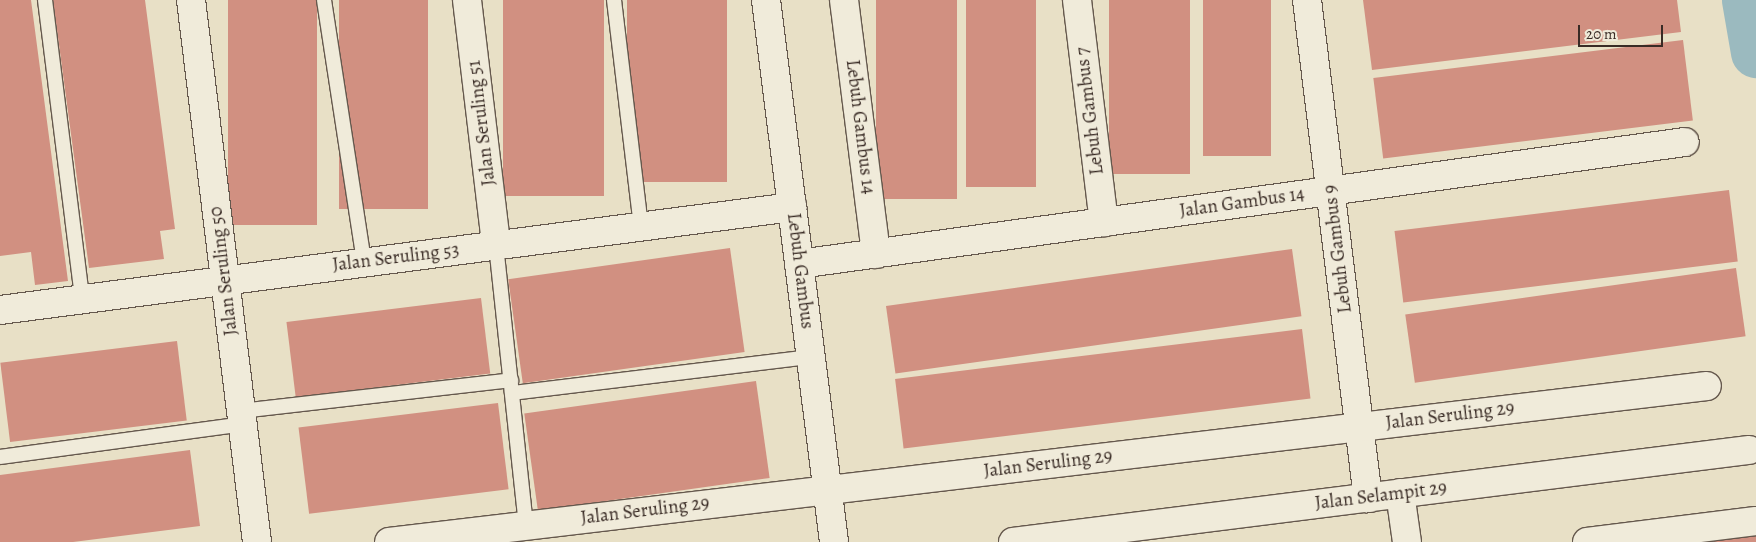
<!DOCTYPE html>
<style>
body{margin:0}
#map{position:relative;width:1756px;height:542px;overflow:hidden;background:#e8e0c6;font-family:Alegreya,serif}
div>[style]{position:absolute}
.river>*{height:51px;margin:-25.5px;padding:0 25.5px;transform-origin:25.5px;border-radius:25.5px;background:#9bbabf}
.building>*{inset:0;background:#d19081;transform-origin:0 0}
.roads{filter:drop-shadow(1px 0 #65584d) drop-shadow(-1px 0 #65584d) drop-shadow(0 1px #65584d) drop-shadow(0 -1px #65584d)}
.lane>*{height:14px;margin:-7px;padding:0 7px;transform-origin:7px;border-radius:7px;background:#f0ebda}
.street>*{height:28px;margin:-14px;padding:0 14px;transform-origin:14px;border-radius:14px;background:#f0ebda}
.secondary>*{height:28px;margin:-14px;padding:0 14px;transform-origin:14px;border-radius:14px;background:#f0ebda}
span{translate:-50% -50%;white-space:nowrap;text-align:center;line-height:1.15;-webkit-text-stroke:4px #f0ebda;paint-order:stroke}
.street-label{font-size:19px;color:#392b25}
.scale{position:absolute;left:1578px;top:25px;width:85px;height:22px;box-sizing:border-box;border:2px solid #392b25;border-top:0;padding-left:6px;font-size:15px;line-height:18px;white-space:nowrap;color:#392b25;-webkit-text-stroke:4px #f0ebda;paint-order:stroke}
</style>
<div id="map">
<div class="river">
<div style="left:1747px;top:0;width:53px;rotate:80.2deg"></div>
</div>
<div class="building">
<div style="clip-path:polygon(0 0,31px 0,68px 281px,35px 285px,31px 252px,0 256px)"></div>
<div style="clip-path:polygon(53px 0,145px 0,175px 229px,160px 231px,164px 259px,89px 268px)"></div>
<div style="left:228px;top:0;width:89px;height:225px"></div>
<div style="left:339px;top:0;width:89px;height:209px"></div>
<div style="left:503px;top:0;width:101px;height:196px"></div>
<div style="left:627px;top:0;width:100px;height:182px"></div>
<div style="left:876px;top:0;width:81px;height:199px"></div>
<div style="left:966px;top:0;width:70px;height:187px"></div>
<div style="left:1109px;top:0;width:81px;height:174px"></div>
<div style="left:1203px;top:0;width:68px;height:156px"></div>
<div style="clip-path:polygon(1363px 0,1677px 0,1681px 32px,1372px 70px)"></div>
<div style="left:1683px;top:40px;width:81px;height:312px;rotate:83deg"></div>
<div style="left:1729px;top:190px;width:72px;height:337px;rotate:83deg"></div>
<div style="left:730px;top:248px;width:105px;height:224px;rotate:82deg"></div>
<div style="left:1292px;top:249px;width:68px;height:410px;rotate:82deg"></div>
<div style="left:1736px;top:268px;width:69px;height:334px;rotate:82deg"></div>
<div style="left:481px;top:298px;width:76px;height:196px;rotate:83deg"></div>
<div style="left:1302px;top:329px;width:70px;height:410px;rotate:83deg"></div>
<div style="left:177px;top:341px;width:80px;height:178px;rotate:83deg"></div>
<div style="left:756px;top:381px;width:98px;height:234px;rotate:82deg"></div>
<div style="left:498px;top:403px;width:87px;height:201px;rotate:83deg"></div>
<div style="clip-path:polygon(190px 450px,200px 526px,73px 542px,0 542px,0 475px)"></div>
<div style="clip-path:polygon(1756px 535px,1756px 542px,1714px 542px,1714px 541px)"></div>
</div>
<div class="roads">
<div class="lane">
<div style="left:45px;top:0;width:301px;rotate:82.9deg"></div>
<div style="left:324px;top:0;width:265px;rotate:81.3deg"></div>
<div style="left:614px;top:0;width:228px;rotate:83.2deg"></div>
<div style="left:496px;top:245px;width:282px;rotate:83.9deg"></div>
<div style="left:512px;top:393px;width:300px;rotate:-6.9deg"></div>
<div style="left:241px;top:411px;width:272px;rotate:-6.5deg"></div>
<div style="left:0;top:457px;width:245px;rotate:-7.7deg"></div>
</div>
<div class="street">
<div style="left:191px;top:0;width:546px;rotate:83.06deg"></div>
<div style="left:467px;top:0;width:247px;rotate:83.2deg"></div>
<div style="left:844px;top:0;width:256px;rotate:82.8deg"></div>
<div style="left:1077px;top:0;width:224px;rotate:83.1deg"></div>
<div style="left:1307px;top:0;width:502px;rotate:83.02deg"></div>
<div style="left:799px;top:264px;width:894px;rotate:-7.84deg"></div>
<div style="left:0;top:310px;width:799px;rotate:-7.41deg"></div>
<div style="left:1400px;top:493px;width:49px;rotate:81.9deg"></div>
<div style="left:389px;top:542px;width:1327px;rotate:-6.75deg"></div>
<div style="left:1013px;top:542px;width:742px;rotate:-7.13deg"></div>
<div style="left:1587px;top:542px;width:170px;rotate:-7.1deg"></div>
</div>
<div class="secondary">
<div style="left:766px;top:0;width:546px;rotate:82.85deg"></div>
</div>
</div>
<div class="street-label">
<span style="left:1090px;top:111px;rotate:-97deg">Lebuh Gambus 7</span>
<span style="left:482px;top:123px;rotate:-97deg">Jalan Seruling 51</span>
<span style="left:860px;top:127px;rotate:83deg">Lebuh Gambus 14</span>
<span style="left:1242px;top:203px;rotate:-8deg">Jalan Gambus 14</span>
<span style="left:1338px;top:249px;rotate:-97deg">Lebuh Gambus 9</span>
<span style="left:396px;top:258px;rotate:-7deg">Jalan Seruling 53</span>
<span style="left:224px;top:271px;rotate:-97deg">Jalan Seruling 50</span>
<span style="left:800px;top:271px;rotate:83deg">Lebuh Gambus</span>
<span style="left:1450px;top:416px;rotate:-7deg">Jalan Seruling 29</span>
<span style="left:1048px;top:464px;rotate:-7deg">Jalan Seruling 29</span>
<span style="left:1381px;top:496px;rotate:-7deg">Jalan Selampit 29</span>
<span style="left:645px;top:511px;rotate:-7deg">Jalan Seruling 29</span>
</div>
<div class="scale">20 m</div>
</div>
